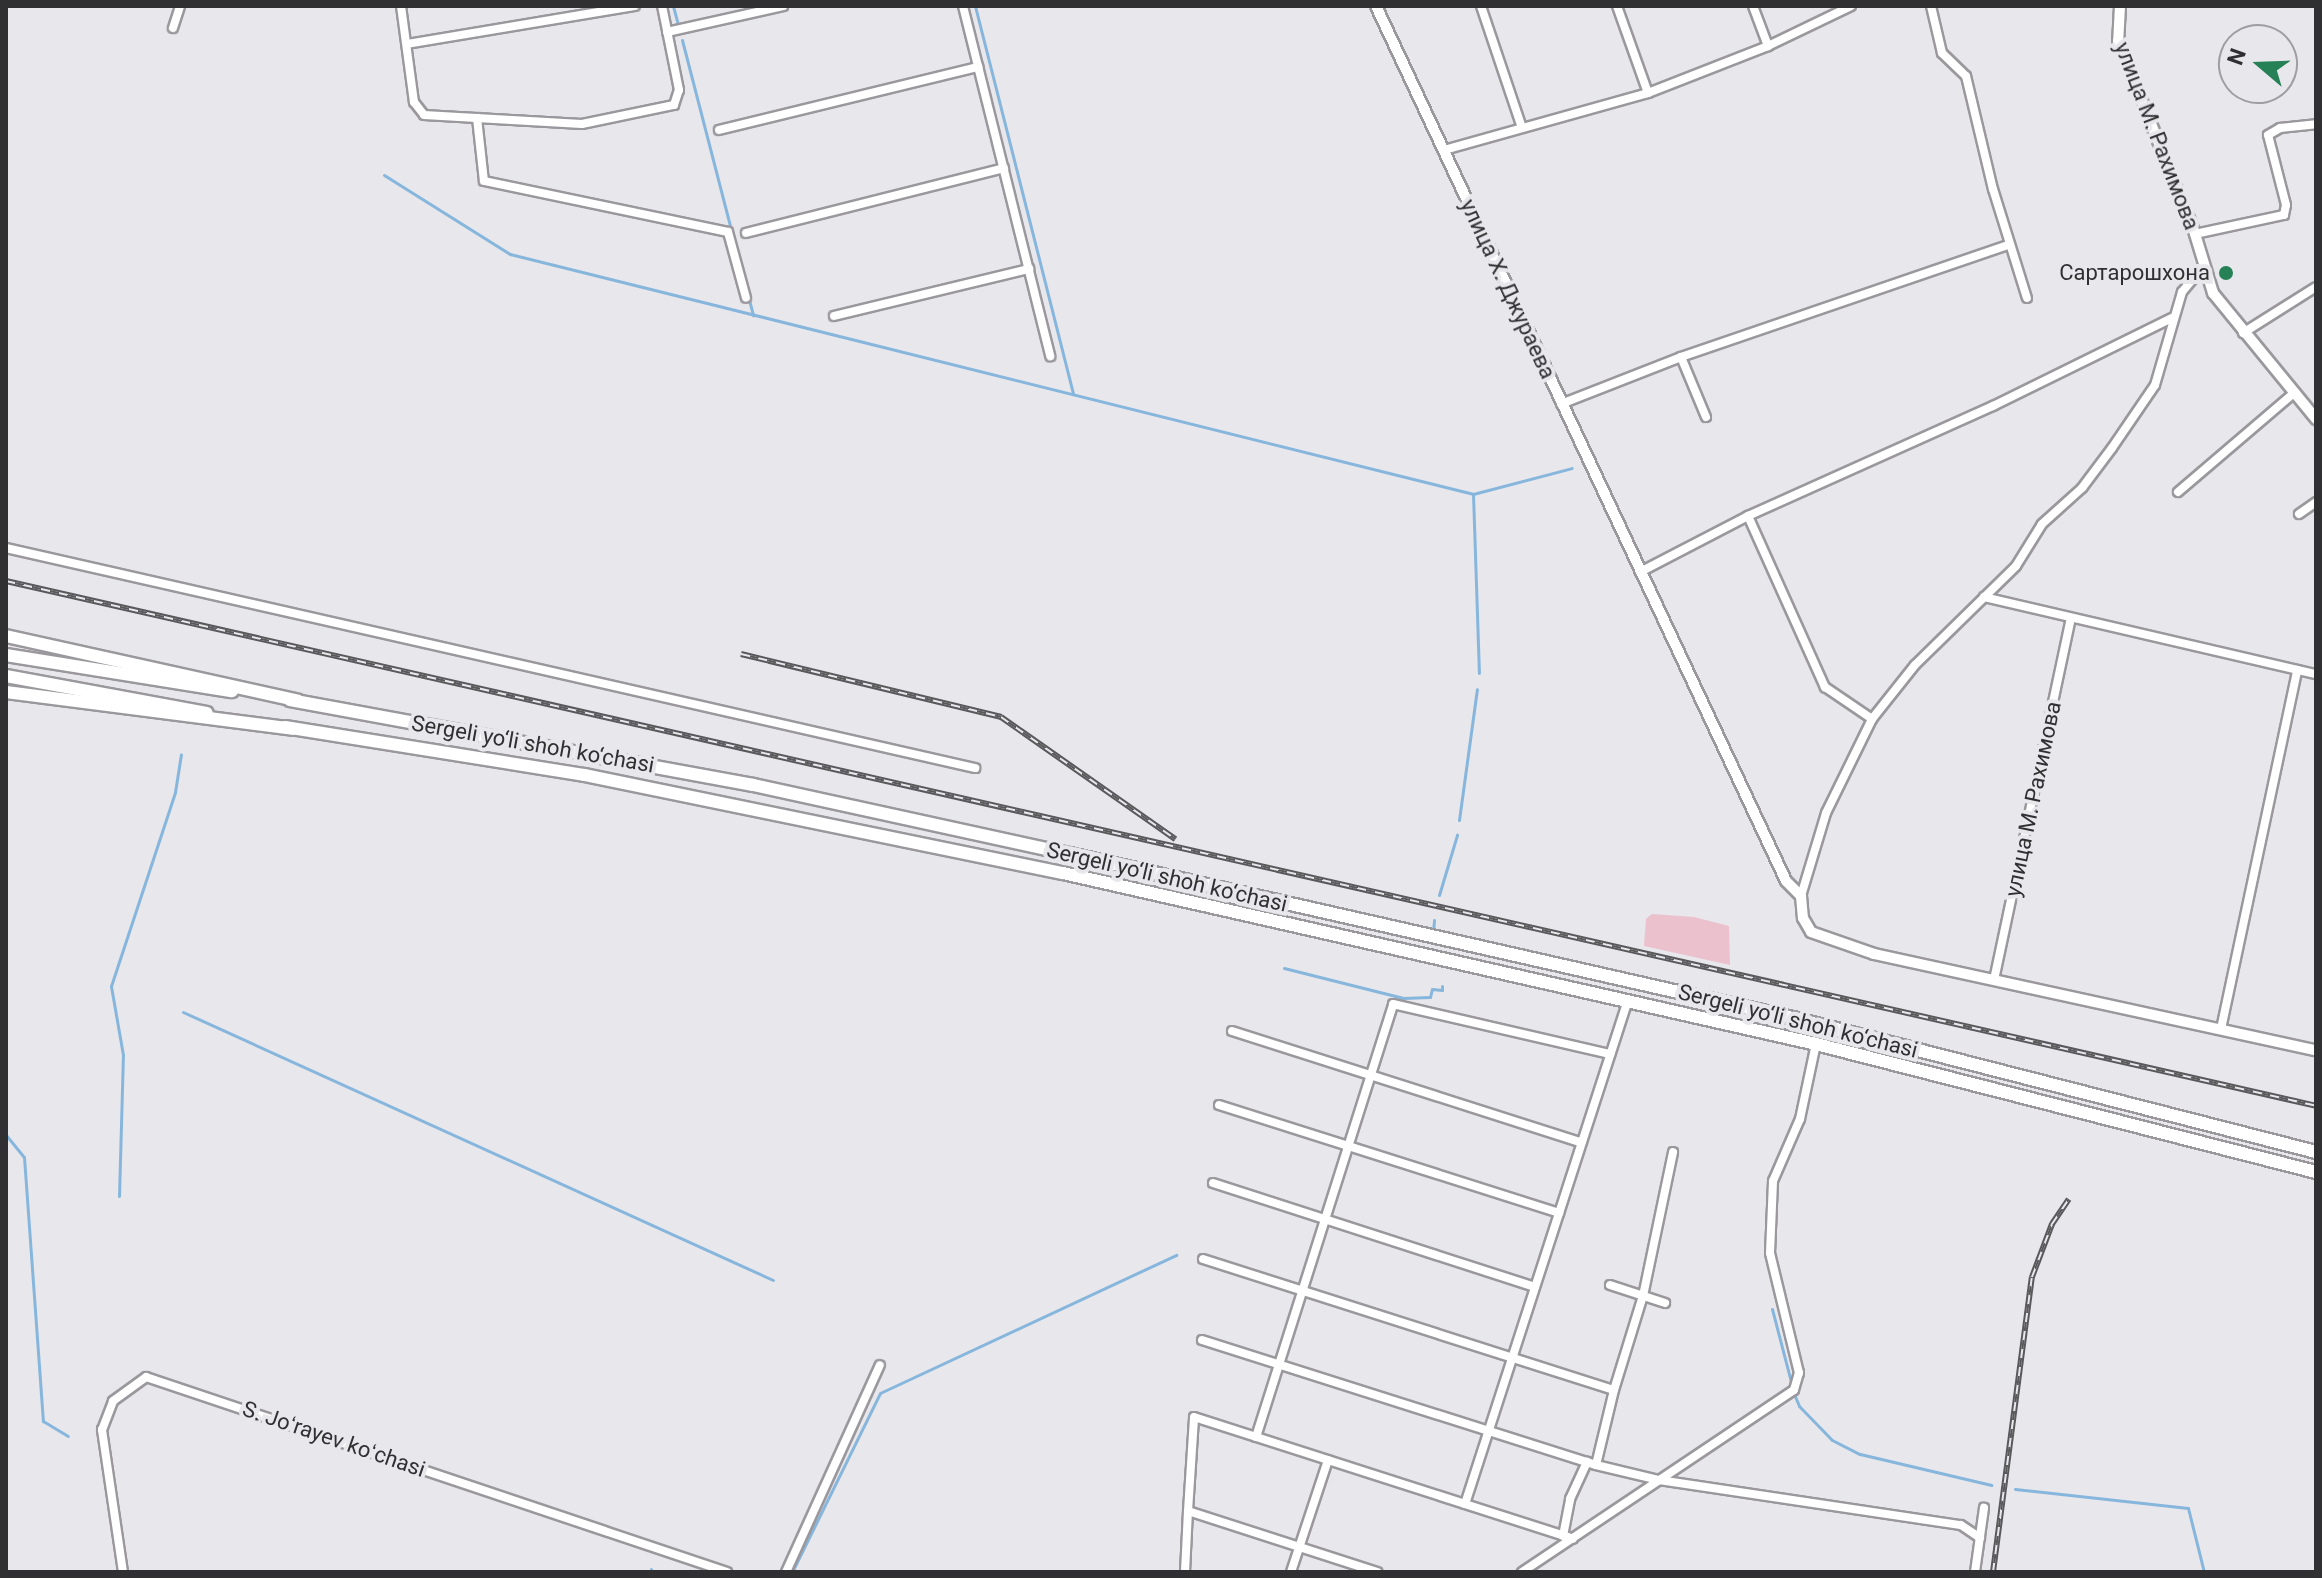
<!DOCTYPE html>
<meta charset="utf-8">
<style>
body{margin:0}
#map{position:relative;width:2322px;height:1578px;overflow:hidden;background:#e8e7ec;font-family:Roboto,sans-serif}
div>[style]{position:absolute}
.green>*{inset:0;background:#ebc1cd}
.stream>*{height:3px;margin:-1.5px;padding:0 1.5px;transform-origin:1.5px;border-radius:1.5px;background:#87b6dd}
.roads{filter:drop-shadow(2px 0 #9a989d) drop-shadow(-2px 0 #9a989d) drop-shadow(0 2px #9a989d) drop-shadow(0 -2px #9a989d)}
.minor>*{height:8px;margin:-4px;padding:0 4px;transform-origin:4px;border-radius:4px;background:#fff}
.tertiary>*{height:10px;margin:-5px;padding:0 5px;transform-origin:5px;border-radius:5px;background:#fff}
.primary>*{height:12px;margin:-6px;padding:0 6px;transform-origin:6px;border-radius:6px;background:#fff}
.trunk>*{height:12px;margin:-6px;padding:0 6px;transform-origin:6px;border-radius:6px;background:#fff}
.rail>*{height:6px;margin-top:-3px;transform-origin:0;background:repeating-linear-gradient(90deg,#e8e7ec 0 9px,#59585b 0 18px);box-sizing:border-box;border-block:2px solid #59585b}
.dots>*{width:22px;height:22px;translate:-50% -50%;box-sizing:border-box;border:4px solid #e8e7ec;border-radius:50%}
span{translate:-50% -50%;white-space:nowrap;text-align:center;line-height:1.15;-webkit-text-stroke:8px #e8e7ec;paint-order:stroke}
.street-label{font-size:22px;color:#303032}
.poi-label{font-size:22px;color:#303032}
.right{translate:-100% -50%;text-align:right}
.frame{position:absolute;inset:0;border:8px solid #303032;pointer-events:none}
.north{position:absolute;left:2218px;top:24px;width:80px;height:80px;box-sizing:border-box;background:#e8e7ec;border:2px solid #9e9ea2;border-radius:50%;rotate:289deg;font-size:22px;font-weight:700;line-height:32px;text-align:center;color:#303032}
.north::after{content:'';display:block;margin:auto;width:28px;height:36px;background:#278156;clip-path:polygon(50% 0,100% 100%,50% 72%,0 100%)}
</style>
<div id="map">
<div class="green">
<div style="clip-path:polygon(1652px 914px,1694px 917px,1729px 926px,1730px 965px,1644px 946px,1646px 919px)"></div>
</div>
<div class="stream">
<div style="left:673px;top:6px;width:20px;rotate:75deg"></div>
<div style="left:975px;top:6px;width:400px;rotate:75.8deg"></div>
<div style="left:682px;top:40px;width:196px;rotate:75.5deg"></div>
<div style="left:384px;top:175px;width:149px;rotate:32.1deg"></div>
<div style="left:510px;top:254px;width:992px;rotate:13.99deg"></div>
<div style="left:1473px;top:494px;width:102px;rotate:-14.7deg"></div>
<div style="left:749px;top:300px;width:16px;rotate:75deg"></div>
<div style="left:1473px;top:494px;width:179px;rotate:88.1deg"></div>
<div style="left:1459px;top:820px;width:132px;rotate:-82.2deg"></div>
<div style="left:1439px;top:895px;width:63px;rotate:-73.3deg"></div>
<div style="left:1433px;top:932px;width:12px;rotate:-85deg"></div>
<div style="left:1284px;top:968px;width:123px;rotate:14.1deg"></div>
<div style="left:1403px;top:998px;width:27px;rotate:-2deg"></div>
<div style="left:1430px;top:997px;width:8px;rotate:-76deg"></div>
<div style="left:1432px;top:989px;width:10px;rotate:6deg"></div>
<div style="left:1442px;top:990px;width:4px;rotate:-90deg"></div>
<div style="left:183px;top:1012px;width:648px;rotate:24.43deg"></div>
<div style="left:6px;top:1135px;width:28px;rotate:51deg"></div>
<div style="left:24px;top:1157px;width:265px;rotate:85.9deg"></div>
<div style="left:43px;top:1421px;width:29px;rotate:31deg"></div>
<div style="left:119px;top:1196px;width:141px;rotate:-88.4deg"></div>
<div style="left:123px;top:1055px;width:70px;rotate:-99.9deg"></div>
<div style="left:111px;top:986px;width:204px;rotate:-71.7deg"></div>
<div style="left:175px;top:792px;width:38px;rotate:-81deg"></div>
<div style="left:1772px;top:1309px;width:80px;rotate:75.4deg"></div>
<div style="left:1794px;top:1394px;width:13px;rotate:67deg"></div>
<div style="left:1799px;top:1406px;width:47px;rotate:45.9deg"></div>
<div style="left:1832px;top:1440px;width:31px;rotate:27deg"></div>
<div style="left:1860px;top:1454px;width:135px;rotate:13.3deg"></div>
<div style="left:2015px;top:1489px;width:174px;rotate:6.3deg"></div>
<div style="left:2188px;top:1508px;width:66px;rotate:76deg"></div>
<div style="left:651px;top:1569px;width:3px;rotate:90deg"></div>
<div style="left:792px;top:1572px;width:199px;rotate:-63.8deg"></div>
<div style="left:880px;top:1393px;width:327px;rotate:-25deg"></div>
</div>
<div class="roads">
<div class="minor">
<div style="left:401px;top:6px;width:97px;rotate:82.3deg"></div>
<div style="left:414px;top:102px;width:16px;rotate:52deg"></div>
<div style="left:424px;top:115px;width:158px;rotate:3.3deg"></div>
<div style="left:582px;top:124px;width:94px;rotate:-11.7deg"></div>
<div style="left:674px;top:105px;width:16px;rotate:-72deg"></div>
<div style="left:679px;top:90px;width:86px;rotate:-101.4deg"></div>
<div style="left:963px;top:6px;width:361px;rotate:76deg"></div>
<div style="left:1481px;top:6px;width:126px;rotate:71.4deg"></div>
<div style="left:1617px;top:6px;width:92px;rotate:70.4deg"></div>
<div style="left:1753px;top:6px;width:43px;rotate:69.4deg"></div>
<div style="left:1931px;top:6px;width:48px;rotate:76.8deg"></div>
<div style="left:1942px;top:53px;width:33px;rotate:44deg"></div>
<div style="left:1966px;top:76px;width:116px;rotate:76.6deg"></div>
<div style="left:1993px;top:189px;width:114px;rotate:72.7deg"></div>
<div style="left:173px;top:28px;width:23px;rotate:-72deg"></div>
<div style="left:667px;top:32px;width:119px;rotate:-12.6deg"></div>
<div style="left:407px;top:44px;width:231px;rotate:-9.5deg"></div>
<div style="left:477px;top:118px;width:63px;rotate:83.7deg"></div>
<div style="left:484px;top:181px;width:249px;rotate:11.8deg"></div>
<div style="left:728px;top:232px;width:68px;rotate:74.7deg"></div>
<div style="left:719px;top:130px;width:267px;rotate:-13.7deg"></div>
<div style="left:1444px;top:150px;width:212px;rotate:-15.6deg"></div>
<div style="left:1648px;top:93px;width:129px;rotate:-21.4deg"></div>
<div style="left:1768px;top:46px;width:92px;rotate:-25.7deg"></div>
<div style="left:746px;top:233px;width:266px;rotate:-14.1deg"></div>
<div style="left:2195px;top:234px;width:91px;rotate:-12.1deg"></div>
<div style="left:2284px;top:215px;width:10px;rotate:-79deg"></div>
<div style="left:2286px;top:205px;width:72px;rotate:-104.4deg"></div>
<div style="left:2268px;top:135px;width:14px;rotate:-30deg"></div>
<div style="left:2280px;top:128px;width:36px;rotate:-6deg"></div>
<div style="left:834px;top:316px;width:201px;rotate:-13.6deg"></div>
<div style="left:2243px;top:333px;width:86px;rotate:-32.2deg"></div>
<div style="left:1681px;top:357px;width:65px;rotate:67.4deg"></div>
<div style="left:1561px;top:404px;width:129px;rotate:-21.4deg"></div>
<div style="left:1681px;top:357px;width:347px;rotate:-18.9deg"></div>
<div style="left:2178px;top:492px;width:154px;rotate:-40.5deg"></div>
<div style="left:2299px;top:514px;width:21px;rotate:-35deg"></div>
<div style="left:1748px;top:516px;width:188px;rotate:65.8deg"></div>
<div style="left:1825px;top:687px;width:57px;rotate:34.2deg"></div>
<div style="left:6px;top:548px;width:994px;rotate:12.79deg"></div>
<div style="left:1640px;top:572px;width:122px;rotate:-27.4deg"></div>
<div style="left:1748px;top:516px;width:269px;rotate:-24.2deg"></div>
<div style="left:1993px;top:406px;width:199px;rotate:-26.2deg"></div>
<div style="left:1984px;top:597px;width:341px;rotate:13.1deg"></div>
<div style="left:1801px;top:896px;width:87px;rotate:-73.2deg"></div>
<div style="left:1826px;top:813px;width:105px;rotate:-63.9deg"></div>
<div style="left:1872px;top:719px;width:69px;rotate:-51.5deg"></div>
<div style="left:1915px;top:665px;width:141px;rotate:-44.4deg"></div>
<div style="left:2016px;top:566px;width:49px;rotate:-58.2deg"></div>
<div style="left:2042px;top:524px;width:54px;rotate:-42deg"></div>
<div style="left:2082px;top:488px;width:50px;rotate:-53.1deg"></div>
<div style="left:2112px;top:448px;width:76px;rotate:-55.7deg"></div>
<div style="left:2155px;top:385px;width:97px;rotate:-73.8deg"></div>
<div style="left:2182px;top:292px;width:33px;rotate:-50deg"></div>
<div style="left:1994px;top:980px;width:370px;rotate:-78deg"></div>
<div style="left:2221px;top:1029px;width:367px;rotate:-78deg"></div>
<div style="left:1232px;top:1031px;width:367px;rotate:17.7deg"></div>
<div style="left:1219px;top:1105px;width:357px;rotate:17.6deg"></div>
<div style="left:1213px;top:1183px;width:338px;rotate:17.9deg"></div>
<div style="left:1203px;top:1259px;width:431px;rotate:17.7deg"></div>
<div style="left:1614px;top:1390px;width:98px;rotate:-72.9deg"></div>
<div style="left:1643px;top:1296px;width:147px;rotate:-78.2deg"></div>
<div style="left:1610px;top:1285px;width:58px;rotate:18.1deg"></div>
<div style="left:1202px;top:1340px;width:413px;rotate:17.6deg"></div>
<div style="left:1596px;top:1465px;width:65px;rotate:13.4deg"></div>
<div style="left:1659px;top:1480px;width:305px;rotate:8.5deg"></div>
<div style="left:1961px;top:1525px;width:23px;rotate:34deg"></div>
<div style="left:1256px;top:1437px;width:454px;rotate:-72.4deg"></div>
<div style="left:1393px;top:1004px;width:223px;rotate:13deg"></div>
<div style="left:1596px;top:1465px;width:77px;rotate:-76.5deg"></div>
<div style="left:1465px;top:1504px;width:530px;rotate:-72.08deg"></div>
<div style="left:1188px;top:1511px;width:94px;rotate:-86.3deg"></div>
<div style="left:1194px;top:1417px;width:398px;rotate:17.8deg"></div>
<div style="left:1563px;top:1536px;width:38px;rotate:-79deg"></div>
<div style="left:1570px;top:1499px;width:41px;rotate:-65.3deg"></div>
<div style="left:123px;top:1572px;width:144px;rotate:-98.4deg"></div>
<div style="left:102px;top:1430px;width:31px;rotate:-69deg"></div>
<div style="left:113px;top:1401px;width:41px;rotate:-36deg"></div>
<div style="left:146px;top:1377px;width:613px;rotate:18.55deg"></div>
<div style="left:786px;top:1572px;width:227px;rotate:-65.6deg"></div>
<div style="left:1185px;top:1572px;width:61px;rotate:-87.2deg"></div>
<div style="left:1188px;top:1511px;width:199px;rotate:17.9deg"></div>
<div style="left:1291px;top:1572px;width:118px;rotate:-71.7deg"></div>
<div style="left:1522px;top:1572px;width:327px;rotate:-33.8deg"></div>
<div style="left:1794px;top:1390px;width:18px;rotate:-74deg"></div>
<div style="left:1799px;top:1373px;width:123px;rotate:-103.6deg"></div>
<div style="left:1770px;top:1253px;width:72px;rotate:-87.6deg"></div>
<div style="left:1773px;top:1181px;width:68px;rotate:-66.5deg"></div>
<div style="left:1800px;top:1119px;width:77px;rotate:-78deg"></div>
<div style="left:1975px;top:1572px;width:65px;rotate:-82deg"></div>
</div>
<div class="tertiary">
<div style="left:1376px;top:6px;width:966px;rotate:64.89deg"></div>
<div style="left:1786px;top:881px;width:21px;rotate:45deg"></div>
<div style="left:1801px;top:896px;width:22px;rotate:85deg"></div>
<div style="left:1803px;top:918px;width:16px;rotate:60deg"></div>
<div style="left:1811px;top:932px;width:67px;rotate:19.2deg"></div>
<div style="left:1874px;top:954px;width:452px;rotate:12.3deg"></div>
<div style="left:2120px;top:6px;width:35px;rotate:93deg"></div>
<div style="left:2118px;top:41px;width:208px;rotate:68.2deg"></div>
<div style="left:2195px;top:234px;width:62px;rotate:73deg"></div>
<div style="left:2213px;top:293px;width:163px;rotate:50.7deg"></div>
</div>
<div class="primary">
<div style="left:6px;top:655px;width:229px;rotate:9.1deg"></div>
<div style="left:6px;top:676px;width:204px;rotate:10.4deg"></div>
<div style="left:290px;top:700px;width:471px;rotate:10.4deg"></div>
<div style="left:753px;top:785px;width:324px;rotate:12.3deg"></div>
<div style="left:1070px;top:854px;width:741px;rotate:12.78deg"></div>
<div style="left:1793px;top:1018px;width:540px;rotate:14.37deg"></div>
<div style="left:285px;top:727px;width:304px;rotate:9.1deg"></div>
<div style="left:585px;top:775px;width:488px;rotate:11.6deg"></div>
<div style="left:1063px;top:873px;width:772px;rotate:12.79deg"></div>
<div style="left:1816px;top:1044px;width:516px;rotate:14.36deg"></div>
</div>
<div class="trunk">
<div style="left:6px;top:636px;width:299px;rotate:12.5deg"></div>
<div style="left:6px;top:692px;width:289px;rotate:7.3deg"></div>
</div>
</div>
<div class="rail">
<div style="left:6px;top:581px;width:2369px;rotate:12.8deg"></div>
<div style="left:741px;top:654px;width:268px;rotate:13.6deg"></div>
<div style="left:1001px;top:717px;width:213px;rotate:35deg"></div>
<div style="left:1993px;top:1572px;width:298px;rotate:-82.5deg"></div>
<div style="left:2032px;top:1277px;width:57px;rotate:-69.3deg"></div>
<div style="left:2052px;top:1224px;width:30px;rotate:-56deg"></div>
</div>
<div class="dots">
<div style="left:2226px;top:273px;background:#278156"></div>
</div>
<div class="street-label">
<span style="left:2157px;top:136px;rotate:69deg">улица М. Рахимова</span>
<span style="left:1508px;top:289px;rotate:65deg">улица Х. Джураева</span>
<span style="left:533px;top:744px;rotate:10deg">Sergeli yo‘li shoh ko‘chasi</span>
<span style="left:2033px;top:799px;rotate:-78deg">улица М. Рахимова</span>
<span style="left:1167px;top:877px;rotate:13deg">Sergeli yo‘li shoh ko‘chasi</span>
<span style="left:1798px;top:1021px;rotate:14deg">Sergeli yo‘li shoh ko‘chasi</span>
<span style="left:334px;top:1439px;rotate:19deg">S. Joʻrayev koʻchasi</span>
</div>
<div class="poi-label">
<span class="right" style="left:2210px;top:273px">Сартарошхона</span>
</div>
<div class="frame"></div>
<div class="north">N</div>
</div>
